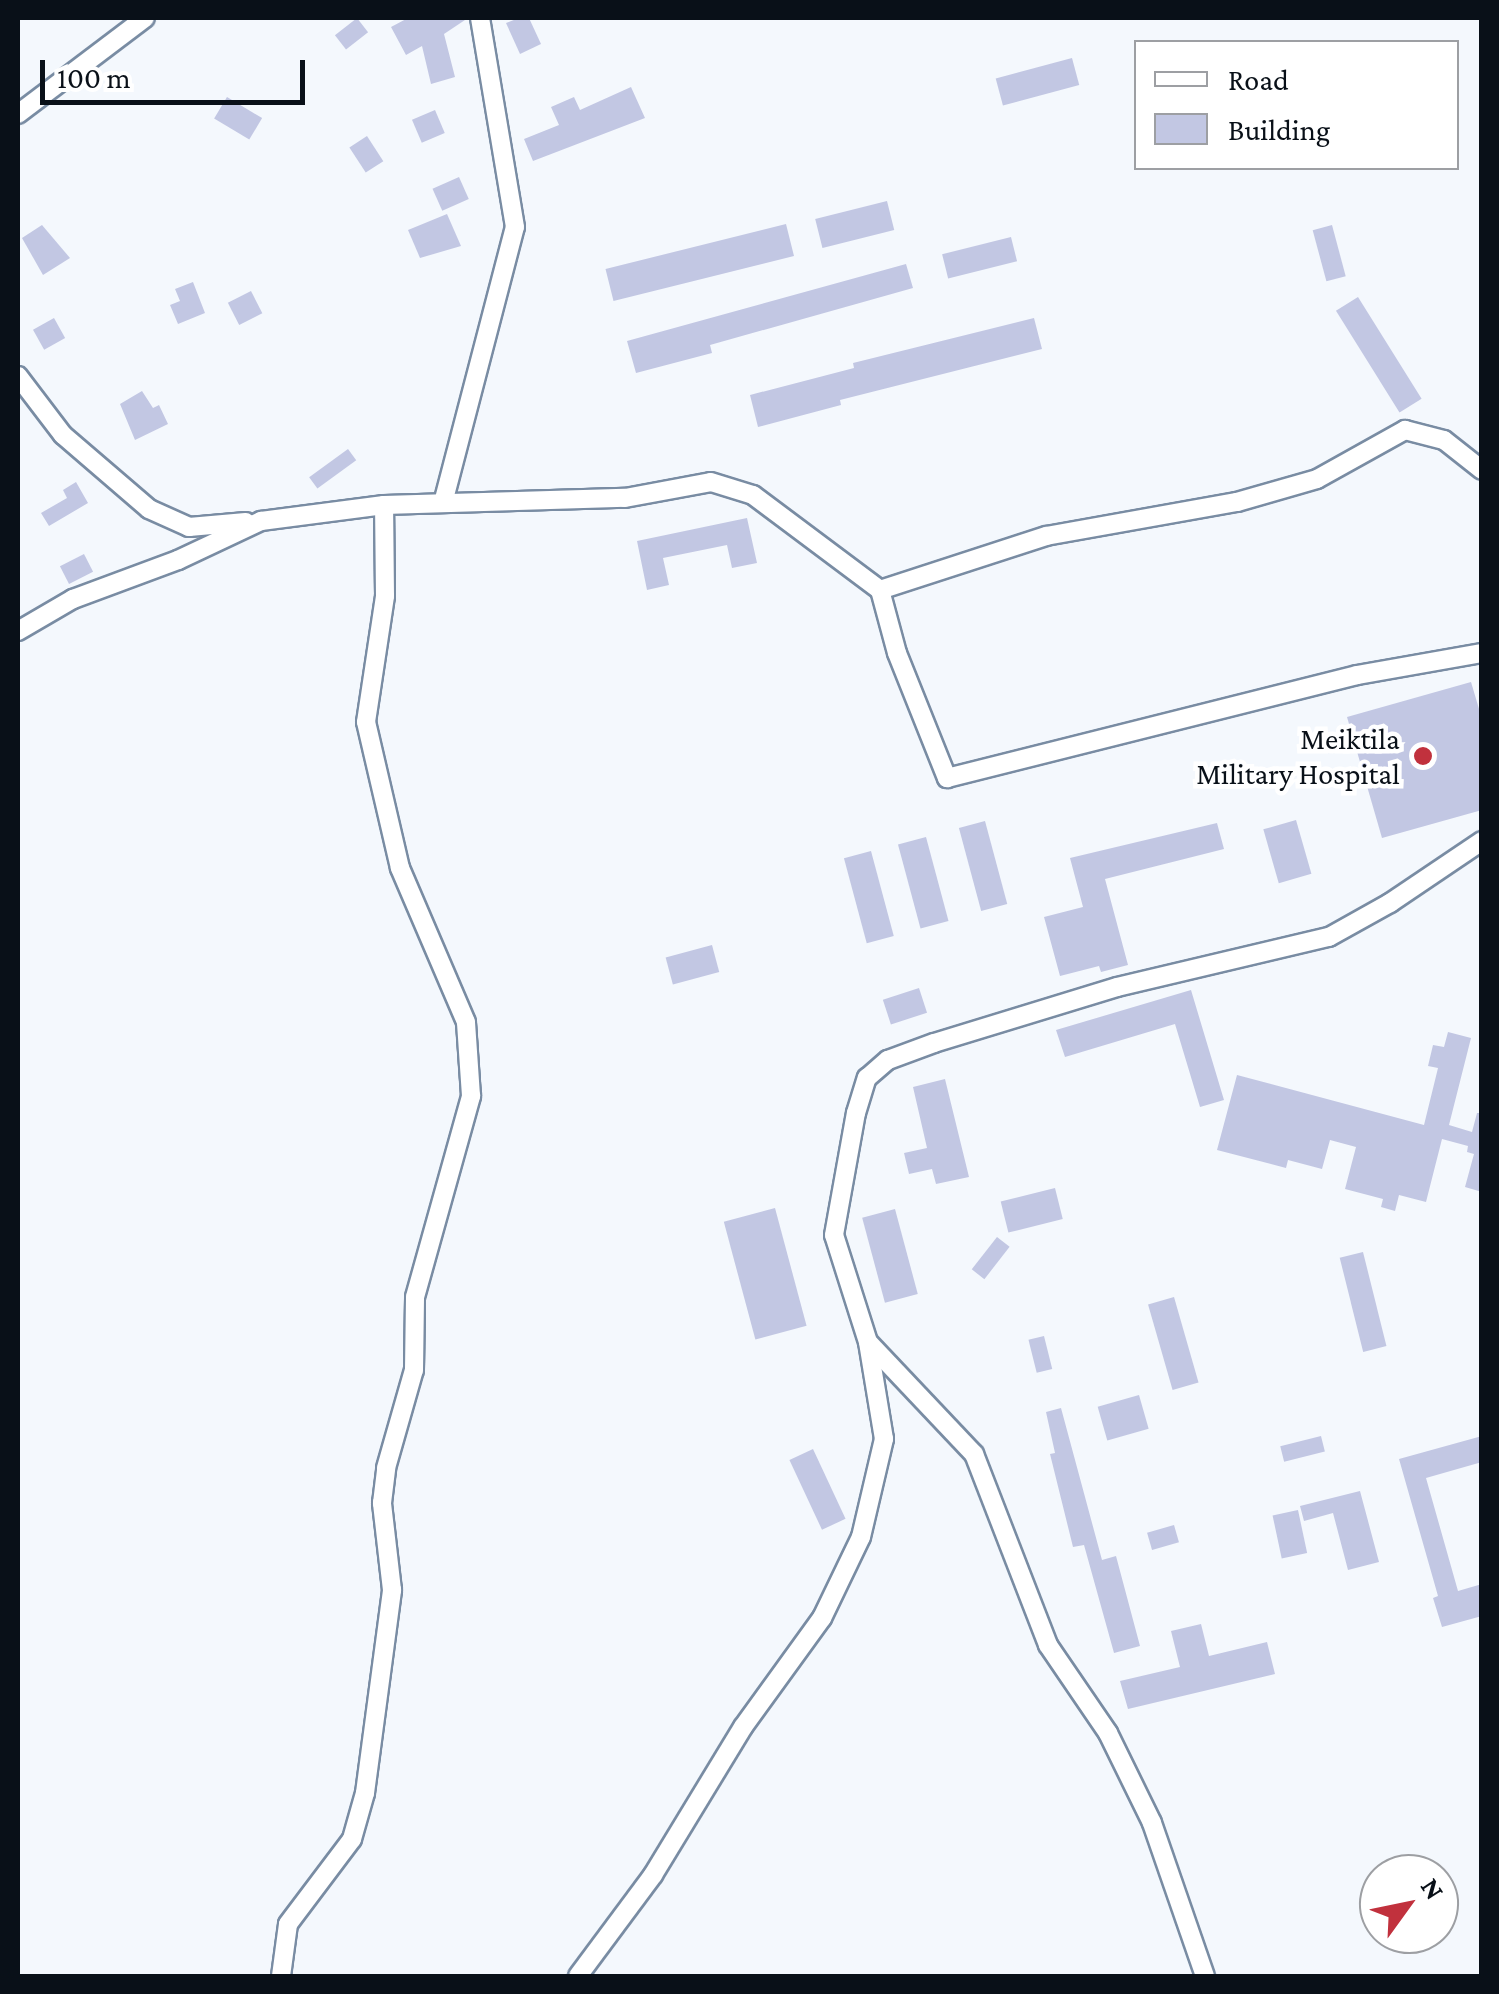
<!DOCTYPE html>
<style>
body{margin:0}
#map{position:relative;width:1499px;height:1994px;overflow:hidden;background:#f4f8fd;font-family:"Crimson Pro",serif}
div>[style]{position:absolute}
.building>*{inset:0;background:#c2c7e3;transform-origin:0 0}
.roads{filter:drop-shadow(2px 0 #798ca3) drop-shadow(-2px 0 #798ca3) drop-shadow(0 2px #798ca3) drop-shadow(0 -2px #798ca3)}
.minor>*{height:18px;margin:-9px;padding:0 9px;transform-origin:9px;border-radius:9px;background:#fff}
.dots>*{width:28px;height:28px;translate:-50% -50%;box-sizing:border-box;border:5px solid #fff;border-radius:50%}
span{translate:-50% -50%;white-space:nowrap;text-align:center;line-height:1.15;-webkit-text-stroke:9px #fff;paint-order:stroke}
.poi-label{font-size:30px;color:#091018}
.right{translate:-100% -50%;text-align:right}
.frame{position:absolute;inset:0;border:20px solid #091018;pointer-events:none}
.legend{position:absolute;left:1134px;top:40px;width:325px;height:130px;box-sizing:border-box;background:#fff;border:2px solid #9d9fa3;margin:0;padding:12px 18px;list-style:none;font-size:30px;color:#091018}
.legend li{display:flex;align-items:center;gap:20px;height:50px}
.legend b{width:50px;border:2px solid #9d9fa3}
.north{position:absolute;left:1359px;top:1854px;width:100px;height:100px;box-sizing:border-box;background:#fff;border:2px solid #9d9fa3;border-radius:50%;rotate:57deg;font-size:28px;font-weight:700;line-height:40px;text-align:center;color:#091018}
.north::after{content:'';display:block;margin:auto;width:35px;height:45px;background:#c1313d;clip-path:polygon(50% 0,100% 100%,50% 72%,0 100%)}
.scale{position:absolute;left:40px;top:60px;width:265px;height:45px;box-sizing:border-box;border:5px solid #091018;border-top:0;padding-left:12px;font-size:30px;line-height:35px;white-space:nowrap;color:#091018;-webkit-text-stroke:8px #fff;paint-order:stroke}
</style>
<div id="map">
<div class="building">
<div style="left:357px;top:18px;width:18px;height:28px;rotate:52deg"></div>
<div style="clip-path:polygon(408px 18px,468px 18px,444px 34px,455px 77px,431px 84px,422px 46px,406px 55px,391px 27px)"></div>
<div style="clip-path:polygon(519px 18px,529px 18px,541px 44px,520px 54px,506px 23px)"></div>
<div style="left:1072px;top:58px;width:28px;height:79px;rotate:75deg"></div>
<div style="clip-path:polygon(631px 87px,645px 118px,533px 161px,524px 139px,559px 125px,551px 107px,574px 97px,580px 110px)"></div>
<div style="left:227px;top:97px;width:41px;height:25px;rotate:31deg"></div>
<div style="left:435px;top:110px;width:25px;height:25px;rotate:67deg"></div>
<div style="left:367px;top:136px;width:30px;height:21px;rotate:57deg"></div>
<div style="left:459px;top:177px;width:24px;height:29px;rotate:66deg"></div>
<div style="left:887px;top:201px;width:30px;height:74px;rotate:76deg"></div>
<div style="clip-path:polygon(447px 214px,461px 246px,420px 258px,408px 230px)"></div>
<div style="left:786px;top:224px;width:33px;height:186px;rotate:76deg"></div>
<div style="clip-path:polygon(42px 225px,70px 258px,43px 275px,22px 238px)"></div>
<div style="left:1332px;top:225px;width:53px;height:20px;rotate:75deg"></div>
<div style="left:1011px;top:237px;width:25px;height:71px;rotate:76deg"></div>
<div style="clip-path:polygon(906px 264px,913px 288px,710px 345px,712px 353px,636px 373px,627px 341px)"></div>
<div style="clip-path:polygon(193px 282px,205px 313px,178px 324px,170px 305px,180px 301px,175px 289px)"></div>
<div style="left:251px;top:291px;width:25px;height:26px;rotate:63deg"></div>
<div style="left:1358px;top:297px;width:120px;height:26px;rotate:58deg"></div>
<div style="left:54px;top:318px;width:23px;height:24px;rotate:61deg"></div>
<div style="clip-path:polygon(1034px 318px,1042px 349px,840px 400px,841px 405px,758px 427px,750px 395px,854px 368px,853px 363px)"></div>
<div style="clip-path:polygon(142px 391px,153px 408px,159px 405px,168px 424px,135px 440px,120px 404px)"></div>
<div style="left:348px;top:449px;width:14px;height:48px;rotate:54deg"></div>
<div style="clip-path:polygon(76px 482px,88px 503px,49px 526px,41px 513px,67px 498px,63px 490px)"></div>
<div style="clip-path:polygon(747px 518px,757px 563px,732px 568px,727px 545px,663px 558px,669px 585px,647px 590px,637px 541px)"></div>
<div style="left:84px;top:554px;width:20px;height:27px;rotate:63deg"></div>
<div style="clip-path:polygon(1471px 682px,1482px 719px,1482px 810px,1382px 838px,1347px 717px)"></div>
<div style="left:1296px;top:820px;width:56px;height:34px;rotate:74deg"></div>
<div style="left:985px;top:821px;width:86px;height:27px;rotate:75deg"></div>
<div style="clip-path:polygon(1217px 823px,1224px 849px,1105px 879px,1128px 965px,1101px 972px,1099px 966px,1060px 976px,1044px 917px,1083px 907px,1070px 858px)"></div>
<div style="left:926px;top:837px;width:87px;height:29px;rotate:75deg"></div>
<div style="left:871px;top:851px;width:88px;height:28px;rotate:75deg"></div>
<div style="left:712px;top:945px;width:28px;height:48px;rotate:75deg"></div>
<div style="left:919px;top:988px;width:26px;height:38px;rotate:72deg"></div>
<div style="clip-path:polygon(1191px 990px,1224px 1100px,1200px 1107px,1175px 1024px,1065px 1057px,1056px 1030px)"></div>
<div style="clip-path:polygon(1448px 1032px,1471px 1038px,1449px 1125px,1472px 1132px,1477px 1113px,1482px 1113px,1482px 1192px,1465px 1187px,1474px 1154px,1467px 1152px,1468px 1146px,1442px 1139px,1426px 1202px,1399px 1195px,1395px 1211px,1381px 1207px,1383px 1199px,1345px 1189px,1356px 1147px,1330px 1140px,1322px 1169px,1288px 1160px,1286px 1168px,1217px 1150px,1237px 1075px,1424px 1125px,1438px 1068px,1428px 1066px,1433px 1045px,1444px 1047px)"></div>
<div style="clip-path:polygon(945px 1079px,969px 1177px,936px 1184px,932px 1169px,909px 1174px,904px 1153px,927px 1148px,913px 1087px)"></div>
<div style="left:1055px;top:1188px;width:32px;height:56px;rotate:76deg"></div>
<div style="left:775px;top:1208px;width:122px;height:53px;rotate:75deg"></div>
<div style="left:895px;top:1209px;width:88px;height:34px;rotate:75deg"></div>
<div style="left:997px;top:1237px;width:16px;height:41px;rotate:38deg"></div>
<div style="left:1363px;top:1252px;width:97px;height:24px;rotate:76deg"></div>
<div style="left:1174px;top:1297px;width:89px;height:27px;rotate:74deg"></div>
<div style="left:1044px;top:1336px;width:34px;height:16px;rotate:76deg"></div>
<div style="left:1139px;top:1395px;width:35px;height:43px;rotate:74deg"></div>
<div style="clip-path:polygon(1061px 1408px,1102px 1560px,1116px 1556px,1140px 1646px,1114px 1653px,1084px 1545px,1073px 1547px,1050px 1454px,1055px 1453px,1046px 1412px)"></div>
<div style="left:1321px;top:1436px;width:16px;height:42px;rotate:76deg"></div>
<div style="clip-path:polygon(1482px 1436px,1482px 1462px,1426px 1478px,1458px 1591px,1482px 1584px,1482px 1616px,1442px 1627px,1433px 1598px,1438px 1596px,1399px 1459px)"></div>
<div style="left:813px;top:1449px;width:77px;height:26px;rotate:65deg"></div>
<div style="clip-path:polygon(1360px 1491px,1379px 1562px,1348px 1570px,1333px 1513px,1304px 1521px,1300px 1506px)"></div>
<div style="left:1298px;top:1510px;width:44px;height:26px;rotate:78deg"></div>
<div style="left:1174px;top:1525px;width:18px;height:28px;rotate:74deg"></div>
<div style="clip-path:polygon(1201px 1624px,1209px 1656px,1267px 1642px,1275px 1674px,1128px 1709px,1120px 1681px,1180px 1667px,1171px 1631px)"></div>
</div>
<div class="roads">
<div class="minor">
<div style="left:18px;top:114px;width:159px;rotate:-37.1deg"></div>
<div style="left:18px;top:376px;width:74px;rotate:52.7deg"></div>
<div style="left:63px;top:435px;width:113px;rotate:40.7deg"></div>
<div style="left:149px;top:509px;width:44px;rotate:24.2deg"></div>
<div style="left:189px;top:527px;width:57px;rotate:-5deg"></div>
<div style="left:443px;top:503px;width:285px;rotate:-75.4deg"></div>
<div style="left:515px;top:227px;width:212px;rotate:-99.5deg"></div>
<div style="left:880px;top:590px;width:175px;rotate:-18deg"></div>
<div style="left:1046px;top:536px;width:194px;rotate:-10.1deg"></div>
<div style="left:1237px;top:502px;width:83px;rotate:-16deg"></div>
<div style="left:1317px;top:479px;width:101px;rotate:-29.1deg"></div>
<div style="left:1405px;top:430px;width:40px;rotate:14.4deg"></div>
<div style="left:1444px;top:440px;width:48px;rotate:38.3deg"></div>
<div style="left:18px;top:631px;width:64px;rotate:-30.2deg"></div>
<div style="left:73px;top:599px;width:112px;rotate:-20.4deg"></div>
<div style="left:178px;top:560px;width:92px;rotate:-25.2deg"></div>
<div style="left:261px;top:521px;width:124px;rotate:-7.4deg"></div>
<div style="left:384px;top:505px;width:241px;rotate:-1.7deg"></div>
<div style="left:625px;top:498px;width:87px;rotate:-10.5deg"></div>
<div style="left:711px;top:482px;width:44px;rotate:17.2deg"></div>
<div style="left:753px;top:495px;width:159px;rotate:36.8deg"></div>
<div style="left:880px;top:590px;width:65px;rotate:74.9deg"></div>
<div style="left:897px;top:653px;width:135px;rotate:68.2deg"></div>
<div style="left:947px;top:778px;width:423px;rotate:-14.1deg"></div>
<div style="left:1357px;top:675px;width:127px;rotate:-10deg"></div>
<div style="left:869px;top:1343px;width:153px;rotate:46.6deg"></div>
<div style="left:974px;top:1454px;width:205px;rotate:68.8deg"></div>
<div style="left:1048px;top:1645px;width:107px;rotate:55.7deg"></div>
<div style="left:1108px;top:1733px;width:100px;rotate:63.9deg"></div>
<div style="left:1152px;top:1823px;width:162px;rotate:70.9deg"></div>
<div style="left:281px;top:1976px;width:52px;rotate:-82.3deg"></div>
<div style="left:288px;top:1924px;width:106px;rotate:-53deg"></div>
<div style="left:352px;top:1839px;width:48px;rotate:-74.2deg"></div>
<div style="left:365px;top:1793px;width:205px;rotate:-82.4deg"></div>
<div style="left:392px;top:1590px;width:88px;rotate:-96.6deg"></div>
<div style="left:382px;top:1503px;width:35px;rotate:-83deg"></div>
<div style="left:386px;top:1468px;width:102px;rotate:-74.1deg"></div>
<div style="left:414px;top:1370px;width:73px;rotate:-89.2deg"></div>
<div style="left:415px;top:1297px;width:209px;rotate:-74.4deg"></div>
<div style="left:471px;top:1096px;width:74px;rotate:-93.9deg"></div>
<div style="left:466px;top:1022px;width:168px;rotate:-113.2deg"></div>
<div style="left:400px;top:868px;width:150px;rotate:-103.1deg"></div>
<div style="left:366px;top:722px;width:127px;rotate:-81.4deg"></div>
<div style="left:385px;top:596px;width:91px;rotate:-90.6deg"></div>
<div style="left:578px;top:1976px;width:126px;rotate:-53.4deg"></div>
<div style="left:653px;top:1875px;width:173px;rotate:-58.7deg"></div>
<div style="left:743px;top:1727px;width:135px;rotate:-54.1deg"></div>
<div style="left:822px;top:1618px;width:90px;rotate:-64.3deg"></div>
<div style="left:861px;top:1537px;width:101px;rotate:-76.8deg"></div>
<div style="left:884px;top:1439px;width:98px;rotate:-99.4deg"></div>
<div style="left:868px;top:1342px;width:112px;rotate:-107.6deg"></div>
<div style="left:834px;top:1235px;width:124px;rotate:-79.8deg"></div>
<div style="left:856px;top:1113px;width:37px;rotate:-73deg"></div>
<div style="left:867px;top:1078px;width:28px;rotate:-41deg"></div>
<div style="left:888px;top:1060px;width:49px;rotate:-20.3deg"></div>
<div style="left:934px;top:1043px;width:191px;rotate:-17deg"></div>
<div style="left:1117px;top:987px;width:218px;rotate:-13.3deg"></div>
<div style="left:1329px;top:937px;width:70px;rotate:-29.1deg"></div>
<div style="left:1390px;top:903px;width:111px;rotate:-34deg"></div>
</div>
</div>
<div class="dots">
<div style="left:1423px;top:756px;background:#c1313d"></div>
</div>
<div class="poi-label">
<span class="right" style="left:1400px;top:756px">Meiktila<br>Military Hospital</span>
</div>
<div class="frame"></div>
<ul class="legend">
<li><b style="height:12px;background:#fff"></b>Road</li>
<li><b style="height:28px;background:#c2c7e3"></b>Building</li>
</ul>
<div class="north">N</div>
<div class="scale">100 m</div>
</div>
